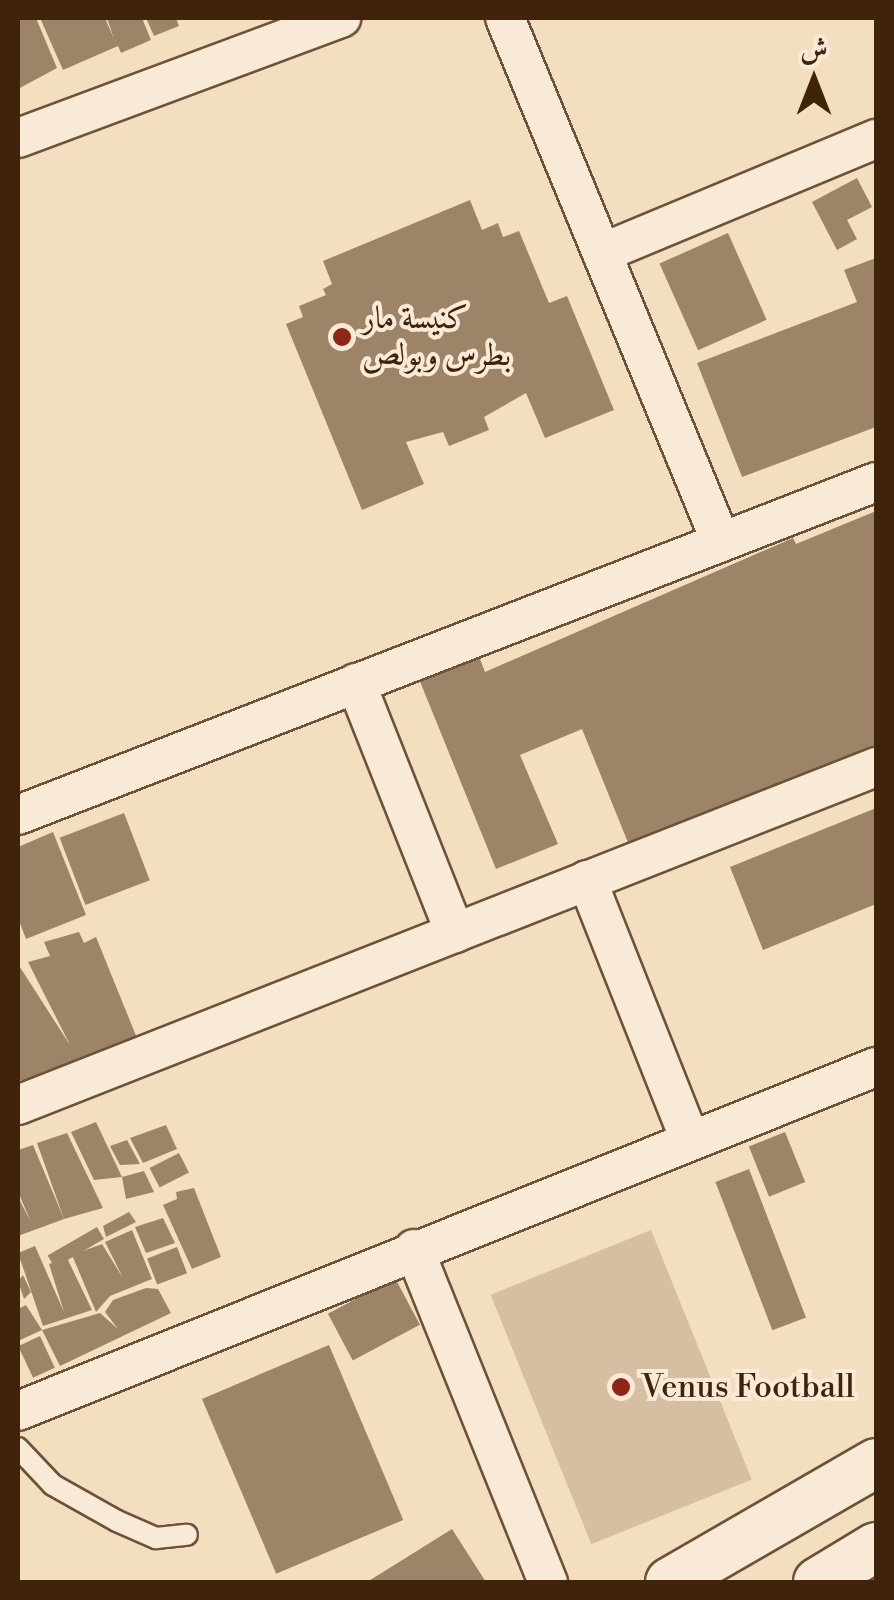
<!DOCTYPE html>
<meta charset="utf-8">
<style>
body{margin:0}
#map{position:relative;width:894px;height:1600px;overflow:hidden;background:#f4dec0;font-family:"Libre Bodoni",Amiri,serif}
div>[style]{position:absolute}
.green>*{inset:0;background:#d5bea1;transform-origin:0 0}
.building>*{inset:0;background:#9d8469;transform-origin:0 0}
.roads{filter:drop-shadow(2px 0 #6c5238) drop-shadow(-2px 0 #6c5238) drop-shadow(0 2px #6c5238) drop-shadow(0 -2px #6c5238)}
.service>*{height:20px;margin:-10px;padding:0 10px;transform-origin:10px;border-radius:10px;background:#f8ead6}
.minor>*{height:38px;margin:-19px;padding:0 19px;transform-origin:19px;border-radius:19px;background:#f8ead6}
.tertiary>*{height:48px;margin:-24px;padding:0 24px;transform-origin:24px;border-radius:24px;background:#f8ead6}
.dots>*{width:28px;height:28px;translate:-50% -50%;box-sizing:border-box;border:5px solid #f8ead6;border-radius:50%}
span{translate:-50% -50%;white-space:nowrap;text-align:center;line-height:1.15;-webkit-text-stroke:8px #f8ead6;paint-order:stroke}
.poi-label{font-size:32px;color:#3f230a}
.left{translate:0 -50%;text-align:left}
.frame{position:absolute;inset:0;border:20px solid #3f230a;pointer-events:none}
.north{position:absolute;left:764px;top:30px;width:100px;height:100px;-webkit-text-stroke:8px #f8ead6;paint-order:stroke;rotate:0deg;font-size:28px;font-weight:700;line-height:40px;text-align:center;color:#3f230a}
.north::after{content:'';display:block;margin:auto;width:35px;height:45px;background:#3f230a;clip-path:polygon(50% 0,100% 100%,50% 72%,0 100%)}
</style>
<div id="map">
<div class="green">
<div style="left:651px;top:1230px;width:269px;height:173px;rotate:68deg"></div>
</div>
<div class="building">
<div style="clip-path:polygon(18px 18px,36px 18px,57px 68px,18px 89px)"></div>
<div style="clip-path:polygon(40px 18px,105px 18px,114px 39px,107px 18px,142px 18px,151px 40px,121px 53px,118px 46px,63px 70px)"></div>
<div style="clip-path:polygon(146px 18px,176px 18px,179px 26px,154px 36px)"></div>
<div style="clip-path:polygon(857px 178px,872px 207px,847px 220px,857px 239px,837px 250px,812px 202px)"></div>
<div style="clip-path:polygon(470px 200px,482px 230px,498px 223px,503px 237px,519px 231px,549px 303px,567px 296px,614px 410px,545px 438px,526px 393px,484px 417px,489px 430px,449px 446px,443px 432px,406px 442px,424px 484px,362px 510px,286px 324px,303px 317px,299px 306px,326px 295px,323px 289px,332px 284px,323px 261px)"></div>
<div style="left:728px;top:233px;width:95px;height:75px;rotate:66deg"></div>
<div style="clip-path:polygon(876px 258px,876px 427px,742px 477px,697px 363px,857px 302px,844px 270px)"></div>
<div style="clip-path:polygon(876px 511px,876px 748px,629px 845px,582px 729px,520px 755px,558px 844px,496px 869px,419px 679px,478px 654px,485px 672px,793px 538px,796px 544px)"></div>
<div style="clip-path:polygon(876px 808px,876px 904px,763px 950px,730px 867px)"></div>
<div style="left:124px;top:813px;width:72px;height:69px;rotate:69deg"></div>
<div style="clip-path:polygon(53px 832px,86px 915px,26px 939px,18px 918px,18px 847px)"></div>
<div style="clip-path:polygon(79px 932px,84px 943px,96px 937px,139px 1043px,56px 1089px,20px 1080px,18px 964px,70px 1045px,28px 962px,50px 956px,44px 942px)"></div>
<div style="clip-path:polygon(96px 1122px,122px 1177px,144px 1171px,154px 1192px,126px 1199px,122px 1177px,94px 1180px,71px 1132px)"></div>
<div style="clip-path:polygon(166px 1125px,177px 1149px,143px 1163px,130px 1138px)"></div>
<div style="left:785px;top:1132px;width:54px;height:39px;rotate:68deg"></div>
<div style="clip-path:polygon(67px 1133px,103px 1208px,64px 1219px,37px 1143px)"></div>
<div style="clip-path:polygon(127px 1140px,140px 1164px,120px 1165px,110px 1146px)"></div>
<div style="clip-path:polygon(33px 1145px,64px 1219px,18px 1236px,18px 1197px,31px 1222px,18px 1192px,18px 1150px)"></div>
<div style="left:179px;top:1153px;width:22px;height:33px;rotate:63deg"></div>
<div style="left:749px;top:1169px;width:159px;height:36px;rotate:69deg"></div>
<div style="clip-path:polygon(194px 1188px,221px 1257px,192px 1269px,163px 1205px,177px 1199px,176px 1192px)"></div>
<div style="clip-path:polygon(129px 1212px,136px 1222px,106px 1237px,103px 1226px)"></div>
<div style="clip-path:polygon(163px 1218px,175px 1243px,146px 1253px,135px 1227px)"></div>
<div style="left:97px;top:1227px;width:14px;height:57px;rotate:60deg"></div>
<div style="clip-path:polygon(132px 1230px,152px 1279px,110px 1296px,96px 1312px,72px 1255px,102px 1244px,123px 1278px,105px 1242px)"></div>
<div style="clip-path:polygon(35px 1246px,64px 1312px,49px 1264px,67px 1258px,92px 1310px,43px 1326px,18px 1253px)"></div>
<div style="left:177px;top:1247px;width:28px;height:32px;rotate:69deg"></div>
<div style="clip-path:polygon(23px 1275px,31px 1292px,24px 1299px,18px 1281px)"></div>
<div style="left:395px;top:1278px;width:53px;height:76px;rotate:62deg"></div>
<div style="clip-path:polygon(146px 1288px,158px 1289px,171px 1313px,60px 1366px,42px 1330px,100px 1313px,118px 1329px,105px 1312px,113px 1300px)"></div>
<div style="clip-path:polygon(26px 1305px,42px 1330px,18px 1341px,18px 1309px)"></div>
<div style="left:40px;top:1336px;width:35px;height:24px;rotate:65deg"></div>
<div style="left:329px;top:1345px;width:190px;height:138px;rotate:67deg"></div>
<div style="clip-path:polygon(452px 1529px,486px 1582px,367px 1582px)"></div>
</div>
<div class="roads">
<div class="service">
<div style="left:18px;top:1448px;width:51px;rotate:46.6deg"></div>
<div style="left:53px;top:1485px;width:73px;rotate:29.4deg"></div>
<div style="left:117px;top:1521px;width:43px;rotate:23.6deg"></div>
<div style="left:156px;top:1538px;width:31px;rotate:-6deg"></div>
</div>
<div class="minor">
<div style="left:505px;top:18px;width:567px;rotate:67.6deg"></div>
<div style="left:18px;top:138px;width:345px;rotate:-20.4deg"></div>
<div style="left:602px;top:253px;width:297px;rotate:-22.6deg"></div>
<div style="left:356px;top:683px;width:269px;rotate:68.4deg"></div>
<div style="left:18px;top:815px;width:920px;rotate:-21.21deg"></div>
<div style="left:587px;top:880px;width:280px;rotate:68.4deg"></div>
<div style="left:18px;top:1105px;width:922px;rotate:-21.5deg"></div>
<div style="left:414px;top:1249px;width:359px;rotate:68.1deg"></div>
<div style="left:18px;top:1411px;width:924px;rotate:-21.85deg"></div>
</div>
<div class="tertiary">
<div style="left:670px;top:1582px;width:238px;rotate:-30deg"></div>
<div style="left:818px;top:1582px;width:68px;rotate:-31.1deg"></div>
</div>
</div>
<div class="dots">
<div style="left:342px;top:337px;background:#8f2418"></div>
<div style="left:621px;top:1387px;background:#8f2418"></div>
</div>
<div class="poi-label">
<span class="left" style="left:362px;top:337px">كنيسة مار<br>بطرس وبولص</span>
<span class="left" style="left:641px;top:1387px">Venus Football</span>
</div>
<div class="frame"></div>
<div class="north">ش</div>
</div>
